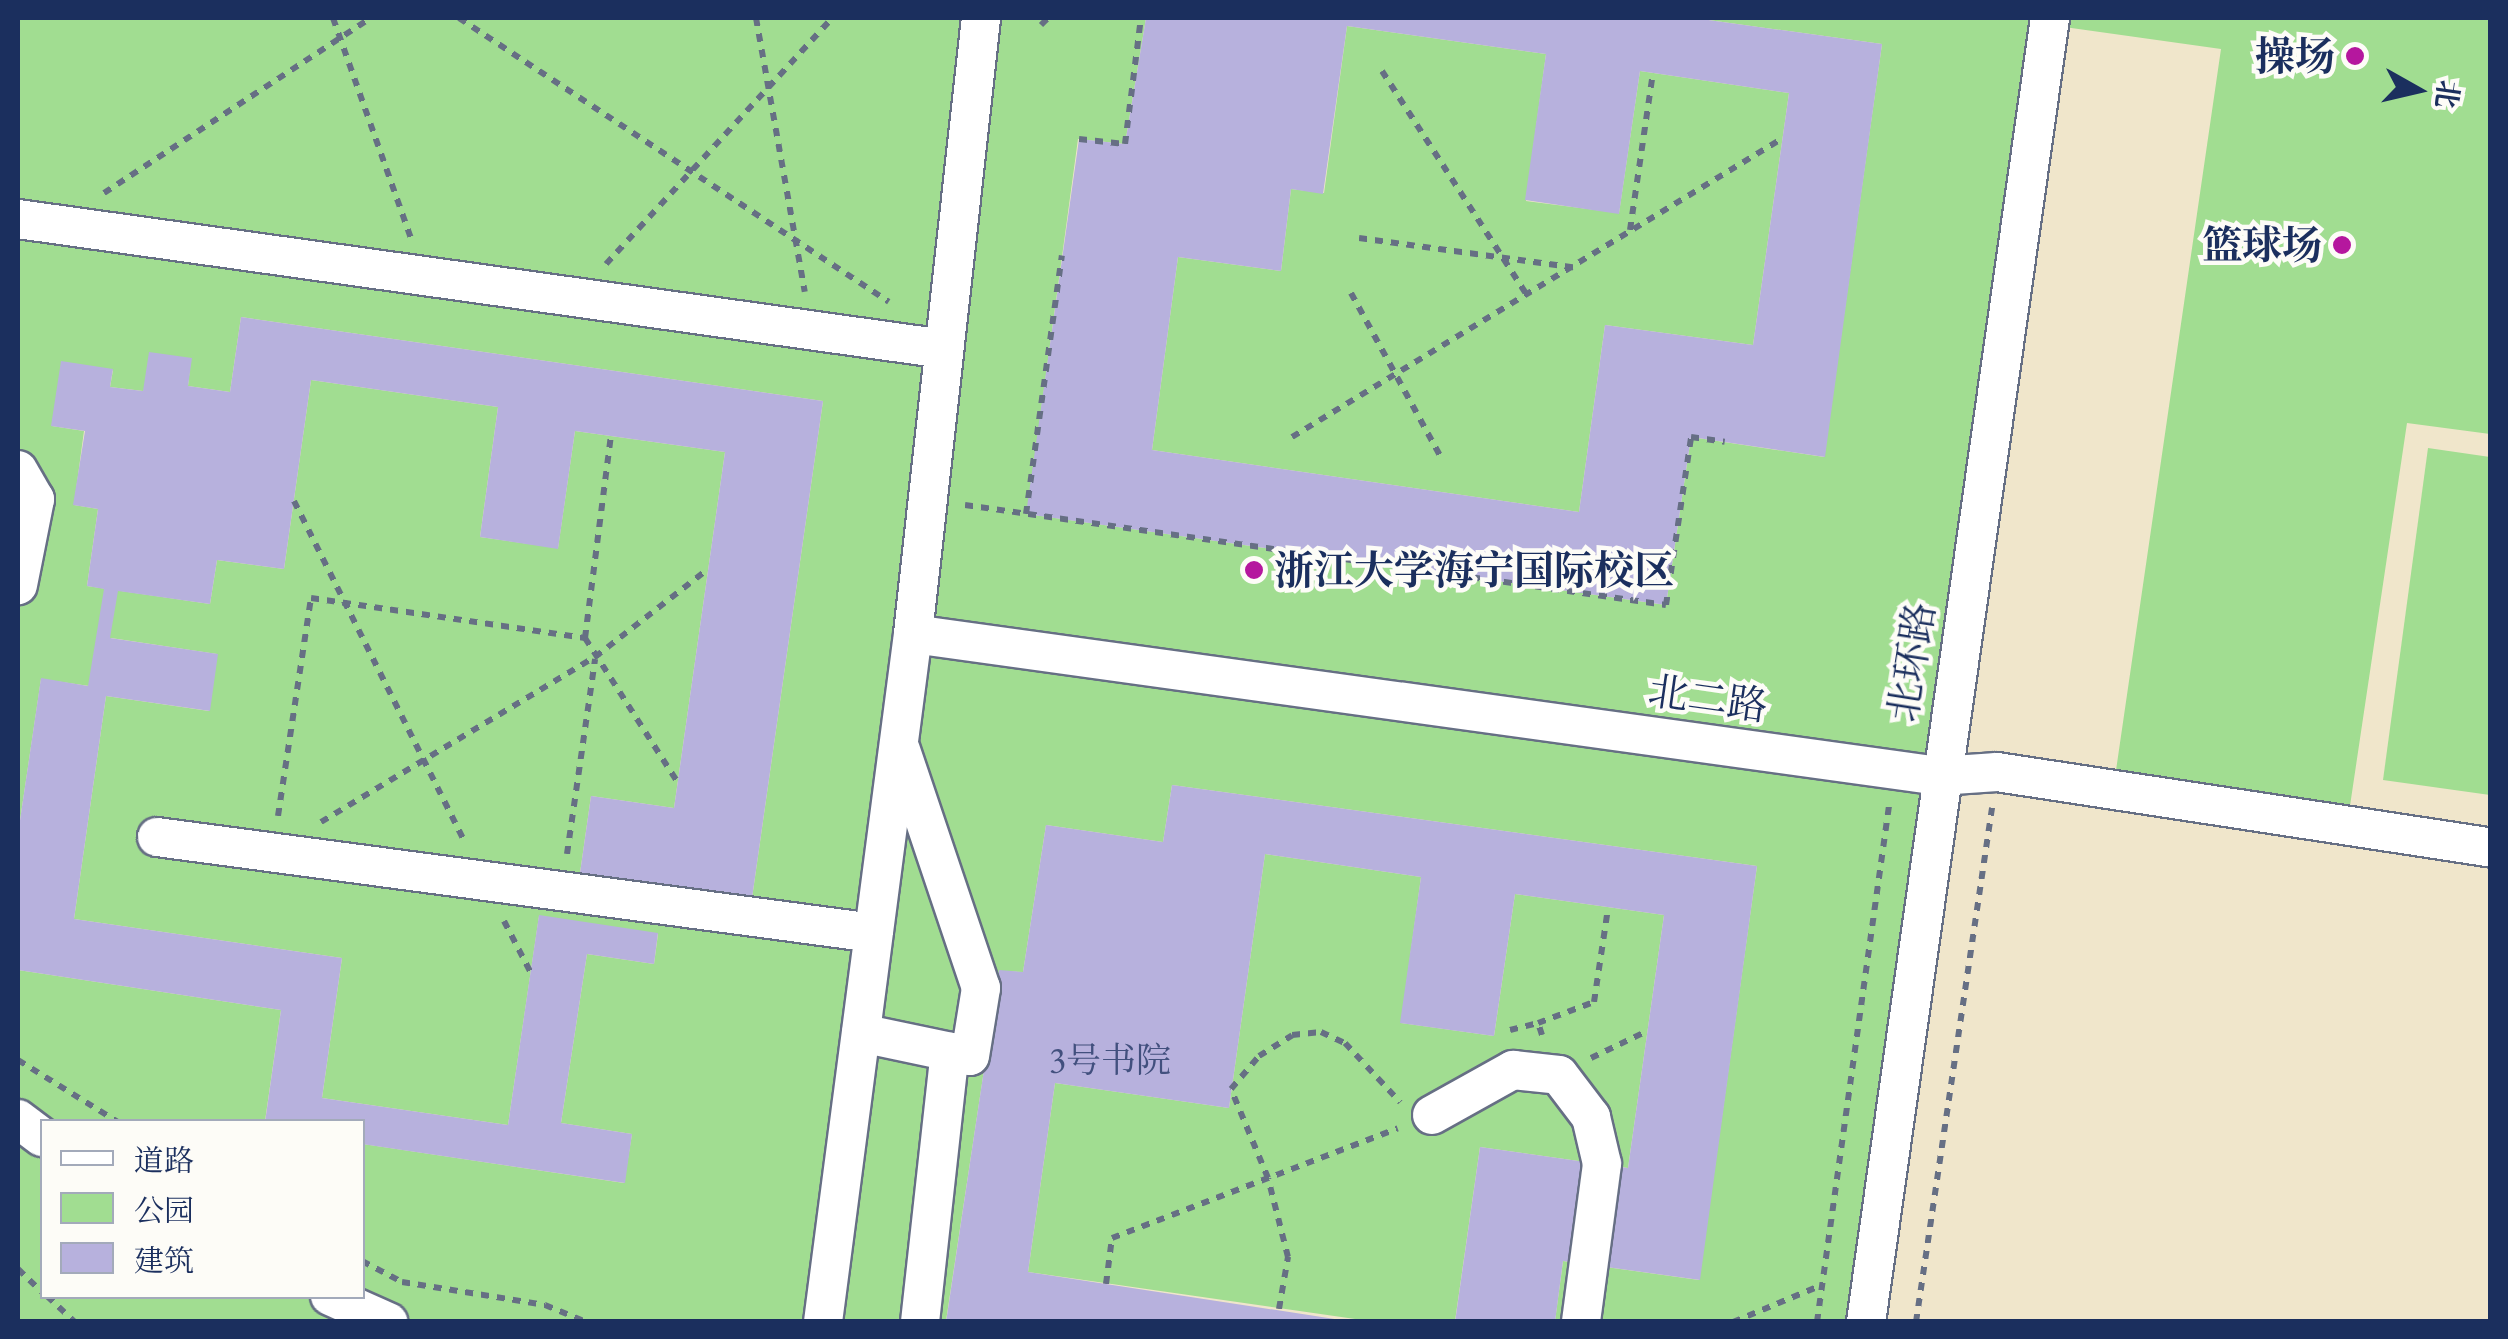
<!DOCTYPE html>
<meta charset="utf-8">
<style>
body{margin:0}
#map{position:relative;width:2508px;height:1339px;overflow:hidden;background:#f0e6cb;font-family:"EB Garamond","Noto Serif SC",serif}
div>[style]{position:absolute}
.green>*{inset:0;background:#a1dd91}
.building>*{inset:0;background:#b7b1dd}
.path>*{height:6px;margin-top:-3px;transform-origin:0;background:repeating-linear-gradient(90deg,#666f84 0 8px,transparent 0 16px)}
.roads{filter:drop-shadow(2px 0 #666f84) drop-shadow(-2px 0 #666f84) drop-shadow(0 2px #666f84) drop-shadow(0 -2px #666f84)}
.minor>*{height:38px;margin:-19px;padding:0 19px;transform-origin:19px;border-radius:19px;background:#fff}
.dots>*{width:28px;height:28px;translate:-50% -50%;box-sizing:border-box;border:5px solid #fdfcf7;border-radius:50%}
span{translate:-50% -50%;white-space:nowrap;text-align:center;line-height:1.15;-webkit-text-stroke:9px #fdfcf7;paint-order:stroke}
.number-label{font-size:35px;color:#42507e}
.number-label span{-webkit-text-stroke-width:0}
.poi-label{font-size:40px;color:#1b2f5e;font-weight:700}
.right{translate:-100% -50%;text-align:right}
.left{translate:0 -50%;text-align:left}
.street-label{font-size:40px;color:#1b2f5e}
.frame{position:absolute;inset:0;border:20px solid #1b2f5e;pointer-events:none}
.legend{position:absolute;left:40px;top:1119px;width:325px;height:180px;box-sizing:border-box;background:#fdfcf7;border:2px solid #a3aaba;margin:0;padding:12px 18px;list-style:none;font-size:30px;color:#1b2f5e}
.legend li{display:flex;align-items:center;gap:20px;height:50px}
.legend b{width:50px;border:2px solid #a3aaba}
.north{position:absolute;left:2368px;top:40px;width:100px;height:100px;-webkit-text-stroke:8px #fdfcf7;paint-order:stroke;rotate:98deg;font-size:28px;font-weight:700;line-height:40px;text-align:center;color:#1b2f5e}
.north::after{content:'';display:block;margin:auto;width:35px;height:45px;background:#1b2f5e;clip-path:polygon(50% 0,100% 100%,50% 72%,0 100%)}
</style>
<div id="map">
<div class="green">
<div style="clip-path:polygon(evenodd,18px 18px,1146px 18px,1125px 144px,1078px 139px,1027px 514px,1666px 605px,1691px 437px,1824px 457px,1882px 44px,1694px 18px,2490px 18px,2490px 434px,2407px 423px,2347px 826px,2113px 791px,2221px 49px,2050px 25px,1866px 1321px,1555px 1321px,1563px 1261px,1699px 1280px,1757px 866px,1172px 785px,1163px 842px,1046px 825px,1023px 972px,999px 971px,946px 1321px,18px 1321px,18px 970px,281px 1010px,265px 1121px,42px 1122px,42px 1296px,362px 1296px,363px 1144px,624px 1183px,632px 1134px,561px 1123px,587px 954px,654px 964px,658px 934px,539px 916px,508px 1125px,322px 1098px,342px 958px,74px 919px,106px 696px,209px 711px,217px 654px,111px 638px,103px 688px,41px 679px,18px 834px,18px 18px,241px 317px,823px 401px,752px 898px,580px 873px,591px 796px,674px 808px,725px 452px,575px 431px,558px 548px,480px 537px,498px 407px,311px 380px,284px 569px,217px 560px,210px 604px,87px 586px,98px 509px,74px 505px,84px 431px,52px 426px,113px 370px,110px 387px,143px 391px,191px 358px,188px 386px,230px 392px,241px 317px)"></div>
<div style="clip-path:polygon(1347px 26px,1546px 54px,1526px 201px,1619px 213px,1640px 71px,1789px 93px,1753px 345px,1605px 325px,1579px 512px,1152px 450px,1178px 257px,1281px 271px,1291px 189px,1324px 193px)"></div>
<div style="clip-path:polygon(2428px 448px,2490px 457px,2490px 795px,2383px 780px)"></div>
<div style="clip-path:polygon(1265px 854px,1421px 877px,1401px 1023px,1494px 1036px,1515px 894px,1664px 915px,1628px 1168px,1480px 1147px,1455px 1321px,1369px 1321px,1028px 1272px,1055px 1083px,1229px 1108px)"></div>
</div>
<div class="building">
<div style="clip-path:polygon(evenodd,1146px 18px,1694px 18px,1882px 44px,1825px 457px,1691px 437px,1666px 605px,1026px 514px,1079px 139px,1125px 144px,1146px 18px,1347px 26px,1546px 54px,1525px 200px,1619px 214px,1640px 71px,1789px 93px,1753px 345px,1605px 325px,1579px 512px,1152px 450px,1178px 257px,1281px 271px,1291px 189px,1323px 194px,1347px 26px)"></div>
<div style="clip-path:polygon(241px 317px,823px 401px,752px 898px,580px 873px,591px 796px,674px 808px,725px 452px,575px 431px,558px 549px,480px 537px,498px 407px,311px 380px,284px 569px,217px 560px,210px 604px,118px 591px,110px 638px,218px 654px,210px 711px,106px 696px,74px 919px,342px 958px,322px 1098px,508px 1125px,539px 915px,658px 933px,654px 964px,587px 954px,561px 1123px,632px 1134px,625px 1183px,362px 1144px,362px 1122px,265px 1122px,281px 1010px,18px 970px,18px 834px,41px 678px,88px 686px,104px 589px,87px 586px,98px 509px,73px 505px,85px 431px,51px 426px,61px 361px,113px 369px,110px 387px,143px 391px,149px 352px,192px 358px,188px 386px,230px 392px)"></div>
<div style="clip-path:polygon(1172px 785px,1757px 866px,1700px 1280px,1563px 1261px,1555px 1322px,1455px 1322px,1480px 1147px,1628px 1168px,1664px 915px,1515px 894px,1494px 1036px,1400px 1023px,1421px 877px,1265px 854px,1229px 1108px,1055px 1083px,1028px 1272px,1354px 1322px,946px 1322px,999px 970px,1023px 972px,1046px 825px,1163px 842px)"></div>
</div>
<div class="path">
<div style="left:333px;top:18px;width:233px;rotate:70.5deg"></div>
<div style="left:459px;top:18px;width:515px;rotate:33.44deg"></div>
<div style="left:756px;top:18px;width:278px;rotate:79.9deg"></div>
<div style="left:1041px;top:25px;width:10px;rotate:-45deg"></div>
<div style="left:1382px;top:71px;width:265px;rotate:57.1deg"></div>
<div style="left:1079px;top:139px;width:46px;rotate:6.2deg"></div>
<div style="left:1125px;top:144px;width:127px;rotate:-82.8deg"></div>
<div style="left:104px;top:193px;width:318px;rotate:-33.3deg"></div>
<div style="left:1630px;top:230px;width:159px;rotate:-81.7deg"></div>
<div style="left:1359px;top:238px;width:221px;rotate:7.8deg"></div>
<div style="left:606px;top:264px;width:334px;rotate:-47.4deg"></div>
<div style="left:1351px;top:293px;width:189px;rotate:61.3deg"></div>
<div style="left:1292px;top:437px;width:575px;rotate:-31.34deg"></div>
<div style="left:294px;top:501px;width:381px;rotate:63.4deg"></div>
<div style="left:965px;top:505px;width:708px;rotate:8.12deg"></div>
<div style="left:1666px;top:605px;width:170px;rotate:-81.5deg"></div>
<div style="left:1691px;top:437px;width:34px;rotate:8deg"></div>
<div style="left:1026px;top:514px;width:261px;rotate:-82.1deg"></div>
<div style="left:585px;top:638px;width:204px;rotate:-82.7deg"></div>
<div style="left:278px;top:816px;width:220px;rotate:-81.4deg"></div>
<div style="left:311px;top:598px;width:277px;rotate:8.3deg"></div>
<div style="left:585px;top:638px;width:172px;rotate:57.3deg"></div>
<div style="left:321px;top:822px;width:320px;rotate:-31.1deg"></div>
<div style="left:595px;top:657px;width:143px;rotate:-37.9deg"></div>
<div style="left:567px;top:854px;width:197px;rotate:-81.8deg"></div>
<div style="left:504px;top:921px;width:59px;rotate:62.6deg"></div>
<div style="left:1510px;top:1030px;width:29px;rotate:-14deg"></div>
<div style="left:1542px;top:1035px;width:13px;rotate:-108deg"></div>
<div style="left:1538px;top:1023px;width:60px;rotate:-20.6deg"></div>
<div style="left:1594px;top:1002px;width:95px;rotate:-81.5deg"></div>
<div style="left:1591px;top:1058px;width:62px;rotate:-25.7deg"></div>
<div style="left:18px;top:1060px;width:118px;rotate:31.8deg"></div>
<div style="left:362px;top:1261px;width:45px;rotate:27.7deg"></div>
<div style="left:402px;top:1282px;width:145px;rotate:9.1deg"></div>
<div style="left:545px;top:1305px;width:44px;rotate:22.5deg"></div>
<div style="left:18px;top:1269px;width:33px;rotate:44deg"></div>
<div style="left:1106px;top:1284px;width:46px;rotate:-82.6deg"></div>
<div style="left:1112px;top:1238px;width:306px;rotate:-21deg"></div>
<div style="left:47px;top:1296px;width:38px;rotate:43deg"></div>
<div style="left:1279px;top:1309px;width:53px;rotate:-80.2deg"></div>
<div style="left:1288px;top:1257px;width:81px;rotate:-104.2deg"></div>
<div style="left:1268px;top:1178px;width:96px;rotate:-112.6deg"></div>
<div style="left:1231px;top:1089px;width:43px;rotate:-49.7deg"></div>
<div style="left:1259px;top:1056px;width:39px;rotate:-32deg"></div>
<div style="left:1292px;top:1035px;width:29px;rotate:-6deg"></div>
<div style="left:1321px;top:1032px;width:26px;rotate:25deg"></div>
<div style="left:1345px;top:1043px;width:81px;rotate:47deg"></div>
<div style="left:1733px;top:1322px;width:96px;rotate:-22.6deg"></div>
<div style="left:1817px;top:1322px;width:521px;rotate:-82.06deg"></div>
<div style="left:1916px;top:1322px;width:520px;rotate:-81.59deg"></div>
</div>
<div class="roads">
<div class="minor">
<div style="left:18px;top:219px;width:935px;rotate:7.99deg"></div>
<div style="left:18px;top:470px;width:34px;rotate:60deg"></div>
<div style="left:35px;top:499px;width:88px;rotate:101.2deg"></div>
<div style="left:913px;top:634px;width:1036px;rotate:7.88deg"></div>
<div style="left:1939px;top:776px;width:58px;rotate:-3.9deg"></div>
<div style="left:1997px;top:772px;width:499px;rotate:8.7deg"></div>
<div style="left:157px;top:837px;width:723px;rotate:7.63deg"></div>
<div style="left:861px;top:1033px;width:111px;rotate:11.9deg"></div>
<div style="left:970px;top:1056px;width:69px;rotate:-80.8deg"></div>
<div style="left:981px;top:988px;width:251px;rotate:-108.6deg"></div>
<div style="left:1432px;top:1115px;width:93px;rotate:-29.1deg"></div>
<div style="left:1513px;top:1070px;width:46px;rotate:6.2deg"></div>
<div style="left:1559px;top:1075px;width:53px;rotate:52.7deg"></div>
<div style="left:1591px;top:1117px;width:48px;rotate:76.8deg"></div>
<div style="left:1602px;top:1164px;width:159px;rotate:97.6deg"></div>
<div style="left:18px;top:1119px;width:30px;rotate:37deg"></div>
<div style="left:330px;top:1296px;width:64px;rotate:24.1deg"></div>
<div style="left:823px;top:1322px;width:694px;rotate:-82.55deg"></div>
<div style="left:913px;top:634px;width:620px;rotate:-83.7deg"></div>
<div style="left:920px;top:1322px;width:272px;rotate:-83.7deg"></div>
<div style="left:1866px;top:1322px;width:1317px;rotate:-81.97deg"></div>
</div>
</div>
<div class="dots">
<div style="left:2355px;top:56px;background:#b5179e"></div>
<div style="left:2342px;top:245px;background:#b5179e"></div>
<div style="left:1254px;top:570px;background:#b5179e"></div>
</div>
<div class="number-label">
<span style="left:1110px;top:1060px">3号书院</span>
</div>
<div class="poi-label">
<span class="right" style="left:2335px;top:56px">操场</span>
<span class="right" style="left:2322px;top:245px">篮球场</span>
<span class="left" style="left:1274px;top:570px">浙江大学海宁国际校区</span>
</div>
<div class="street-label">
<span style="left:1911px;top:662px;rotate:-81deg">北环路</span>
<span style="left:1708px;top:698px;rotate:8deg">北二路</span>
</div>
<div class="frame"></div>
<ul class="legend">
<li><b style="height:12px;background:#fff"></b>道路</li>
<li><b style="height:28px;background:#a1dd91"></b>公园</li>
<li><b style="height:28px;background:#b7b1dd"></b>建筑</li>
</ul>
<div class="north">北</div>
</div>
